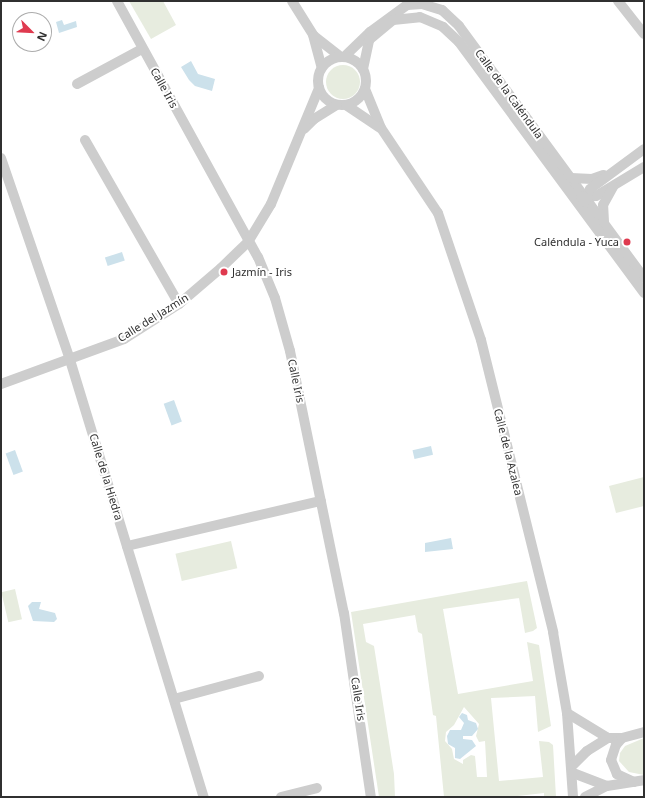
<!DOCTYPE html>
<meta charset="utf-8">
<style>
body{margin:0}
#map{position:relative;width:645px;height:798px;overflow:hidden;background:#fff;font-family:"Noto Sans",sans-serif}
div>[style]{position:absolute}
.green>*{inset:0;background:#e7ecdf;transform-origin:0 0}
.round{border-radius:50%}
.water>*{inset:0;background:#cce1eb;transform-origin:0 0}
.street>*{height:10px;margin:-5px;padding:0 5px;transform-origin:5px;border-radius:5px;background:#cdcdcd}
.street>.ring{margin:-5px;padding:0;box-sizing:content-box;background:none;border:10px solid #cdcdcd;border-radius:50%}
.dots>*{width:11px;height:11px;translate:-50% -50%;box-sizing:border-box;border:2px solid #fff;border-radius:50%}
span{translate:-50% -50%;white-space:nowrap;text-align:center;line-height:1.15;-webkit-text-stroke:4px #fff;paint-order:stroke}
.street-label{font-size:11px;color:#303030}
.poi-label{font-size:11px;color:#303030}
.right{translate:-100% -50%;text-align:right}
.left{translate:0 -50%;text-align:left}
.frame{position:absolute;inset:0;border:2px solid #303030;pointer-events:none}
.north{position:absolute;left:12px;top:12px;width:40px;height:40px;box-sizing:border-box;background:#fff;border:1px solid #acacac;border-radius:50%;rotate:114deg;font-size:11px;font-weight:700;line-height:16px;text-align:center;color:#303030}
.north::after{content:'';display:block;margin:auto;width:14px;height:18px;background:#df3a4f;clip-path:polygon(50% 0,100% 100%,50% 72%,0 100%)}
</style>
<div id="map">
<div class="green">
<div style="clip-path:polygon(129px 1px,163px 1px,176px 25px,151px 39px)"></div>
<div class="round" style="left:326px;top:65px;width:34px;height:34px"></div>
<div style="clip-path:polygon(644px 477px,644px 506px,616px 513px,609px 486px)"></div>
<div style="left:231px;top:541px;width:28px;height:57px;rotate:77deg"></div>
<div style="clip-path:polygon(evenodd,527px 581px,537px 628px,533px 631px,525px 633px,519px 598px,443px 609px,458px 694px,533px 681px,527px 642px,539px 645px,551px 726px,538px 732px,535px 696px,491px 698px,499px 781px,543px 777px,539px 741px,549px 742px,553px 745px,556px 797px,544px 797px,544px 793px,509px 797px,444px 797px,436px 716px,433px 715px,422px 634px,418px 632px,415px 615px,363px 624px,366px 642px,374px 646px,394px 774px,395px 797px,379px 797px,351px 612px,527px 581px,464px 707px,479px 724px,476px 736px,479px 742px,485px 741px,487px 777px,477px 777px,475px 756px,471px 755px,463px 760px,463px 764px,454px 759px,452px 749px,445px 741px,446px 732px,454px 725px,464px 707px)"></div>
<div style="left:15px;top:589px;width:31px;height:14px;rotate:77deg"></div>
<div style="clip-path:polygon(644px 738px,644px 775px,629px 772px,619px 761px,620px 753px,625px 746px)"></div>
</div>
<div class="water">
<div style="clip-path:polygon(62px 20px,64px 25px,76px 21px,77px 27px,59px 33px,56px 22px)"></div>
<div style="clip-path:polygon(191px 61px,198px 74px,215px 79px,212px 91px,195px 86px,189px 80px,181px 67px)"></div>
<div style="left:122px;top:252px;width:9px;height:18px;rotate:72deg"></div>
<div style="left:174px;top:400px;width:23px;height:11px;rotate:70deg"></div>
<div style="left:431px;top:446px;width:9px;height:19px;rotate:77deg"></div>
<div style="left:15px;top:450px;width:23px;height:10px;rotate:70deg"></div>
<div style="clip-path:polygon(451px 538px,453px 549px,425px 552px,425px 543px)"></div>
<div style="clip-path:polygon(32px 602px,41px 602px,39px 609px,55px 613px,57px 619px,54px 622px,33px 621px,28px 606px)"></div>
<div style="clip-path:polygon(462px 713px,467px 715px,468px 720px,476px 723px,478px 729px,472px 736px,463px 736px,463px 739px,472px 740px,476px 746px,460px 759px,455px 758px,455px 748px,448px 744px,447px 736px,450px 730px,461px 730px,464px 723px,459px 717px)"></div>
</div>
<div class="street">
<div style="left:117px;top:1px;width:292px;rotate:61.2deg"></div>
<div style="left:258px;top:257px;width:44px;rotate:67.5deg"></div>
<div style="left:275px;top:298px;width:55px;rotate:74.2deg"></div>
<div style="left:290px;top:351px;width:268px;rotate:78.4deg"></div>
<div style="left:344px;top:613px;width:186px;rotate:81.7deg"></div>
<div style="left:292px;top:1px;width:40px;rotate:58deg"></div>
<div style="left:313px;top:35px;width:34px;rotate:75deg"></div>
<div style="left:618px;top:1px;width:42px;rotate:51.8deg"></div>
<div style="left:314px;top:36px;width:34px;rotate:38deg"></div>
<div style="left:344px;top:57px;width:36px;rotate:-44deg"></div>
<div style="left:370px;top:32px;width:46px;rotate:-36.1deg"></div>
<div style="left:407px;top:5px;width:15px;rotate:-4deg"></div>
<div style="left:422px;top:4px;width:21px;rotate:17deg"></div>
<div style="left:442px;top:10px;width:23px;rotate:43deg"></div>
<div style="left:459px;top:26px;width:313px;rotate:53.7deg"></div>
<div class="ring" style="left:318px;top:57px;width:38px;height:38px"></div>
<div style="left:363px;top:69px;width:30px;rotate:-78deg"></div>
<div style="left:369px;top:40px;width:31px;rotate:-40deg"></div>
<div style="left:393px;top:20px;width:27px;rotate:-6deg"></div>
<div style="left:420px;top:17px;width:25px;rotate:23deg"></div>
<div style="left:443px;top:27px;width:22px;rotate:43deg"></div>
<div style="left:459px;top:42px;width:312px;rotate:53.6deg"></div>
<div style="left:77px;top:84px;width:74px;rotate:-28.3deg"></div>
<div style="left:365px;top:89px;width:42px;rotate:67.7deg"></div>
<div style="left:381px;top:128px;width:102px;rotate:56.2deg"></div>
<div style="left:438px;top:213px;width:134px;rotate:71.3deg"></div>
<div style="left:481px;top:340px;width:301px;rotate:76.1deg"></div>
<div style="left:553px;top:632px;width:82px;rotate:80.2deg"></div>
<div style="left:567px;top:713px;width:84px;rotate:85.9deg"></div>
<div style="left:346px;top:105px;width:40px;rotate:34deg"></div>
<div style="left:304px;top:129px;width:14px;rotate:-45deg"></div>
<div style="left:314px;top:119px;width:26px;rotate:-32deg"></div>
<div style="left:85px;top:140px;width:189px;rotate:60.2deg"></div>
<div style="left:1px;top:158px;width:213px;rotate:71.1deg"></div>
<div style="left:70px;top:360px;width:457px;rotate:73deg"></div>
<div style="left:571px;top:178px;width:21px;rotate:3deg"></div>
<div style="left:592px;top:179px;width:12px;rotate:-20deg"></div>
<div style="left:581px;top:197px;width:15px;rotate:-4deg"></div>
<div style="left:596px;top:196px;width:56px;rotate:-31.1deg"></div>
<div style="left:584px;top:202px;width:14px;rotate:-65deg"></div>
<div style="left:590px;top:189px;width:67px;rotate:-36.5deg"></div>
<div style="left:604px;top:222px;width:17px;rotate:-93deg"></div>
<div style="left:603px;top:205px;width:21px;rotate:-61deg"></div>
<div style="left:1px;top:384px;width:131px;rotate:-20.1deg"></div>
<div style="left:124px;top:339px;width:65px;rotate:-32.5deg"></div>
<div style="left:179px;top:304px;width:55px;rotate:-40.6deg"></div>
<div style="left:221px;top:268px;width:37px;rotate:-44deg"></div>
<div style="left:248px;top:242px;width:44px;rotate:-58.8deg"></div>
<div style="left:271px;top:204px;width:126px;rotate:-67.5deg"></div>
<div style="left:127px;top:546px;width:199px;rotate:-13.1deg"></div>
<div style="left:174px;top:699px;width:88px;rotate:-15.1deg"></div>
<div style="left:567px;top:713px;width:48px;rotate:31.4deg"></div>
<div style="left:608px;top:738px;width:14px"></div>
<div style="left:572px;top:766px;width:21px;rotate:-45deg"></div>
<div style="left:587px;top:751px;width:25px;rotate:-32deg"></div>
<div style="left:573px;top:773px;width:36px;rotate:21deg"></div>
<div style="left:607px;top:786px;width:37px;rotate:-9deg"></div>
<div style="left:634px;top:782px;width:19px;rotate:-155deg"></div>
<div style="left:617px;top:774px;width:15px;rotate:-113deg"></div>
<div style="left:611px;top:760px;width:16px;rotate:-72deg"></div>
<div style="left:616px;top:745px;width:9px;rotate:-49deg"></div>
<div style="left:622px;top:738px;width:23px;rotate:-15deg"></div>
<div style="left:281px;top:797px;width:37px;rotate:-14deg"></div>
<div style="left:585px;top:797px;width:25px;rotate:-27deg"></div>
</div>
<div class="dots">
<div style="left:627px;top:242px;background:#df3a4f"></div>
<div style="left:224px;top:272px;background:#df3a4f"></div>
</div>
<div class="street-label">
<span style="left:164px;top:88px;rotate:61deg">Calle Iris</span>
<span style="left:509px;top:94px;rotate:54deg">Calle de la Caléndula</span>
<span style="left:153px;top:318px;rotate:-32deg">Calle del Jazmín</span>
<span style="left:296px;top:381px;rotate:78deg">Calle Iris</span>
<span style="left:508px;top:452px;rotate:76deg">Calle de la Azalea</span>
<span style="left:106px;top:477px;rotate:73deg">Calle de la Hiedra</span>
<span style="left:358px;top:699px;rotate:81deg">Calle Iris</span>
</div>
<div class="poi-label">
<span class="right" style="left:619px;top:242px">Caléndula - Yuca</span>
<span class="left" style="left:232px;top:272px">Jazmín - Iris</span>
</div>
<div class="frame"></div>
<div class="north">N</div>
</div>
